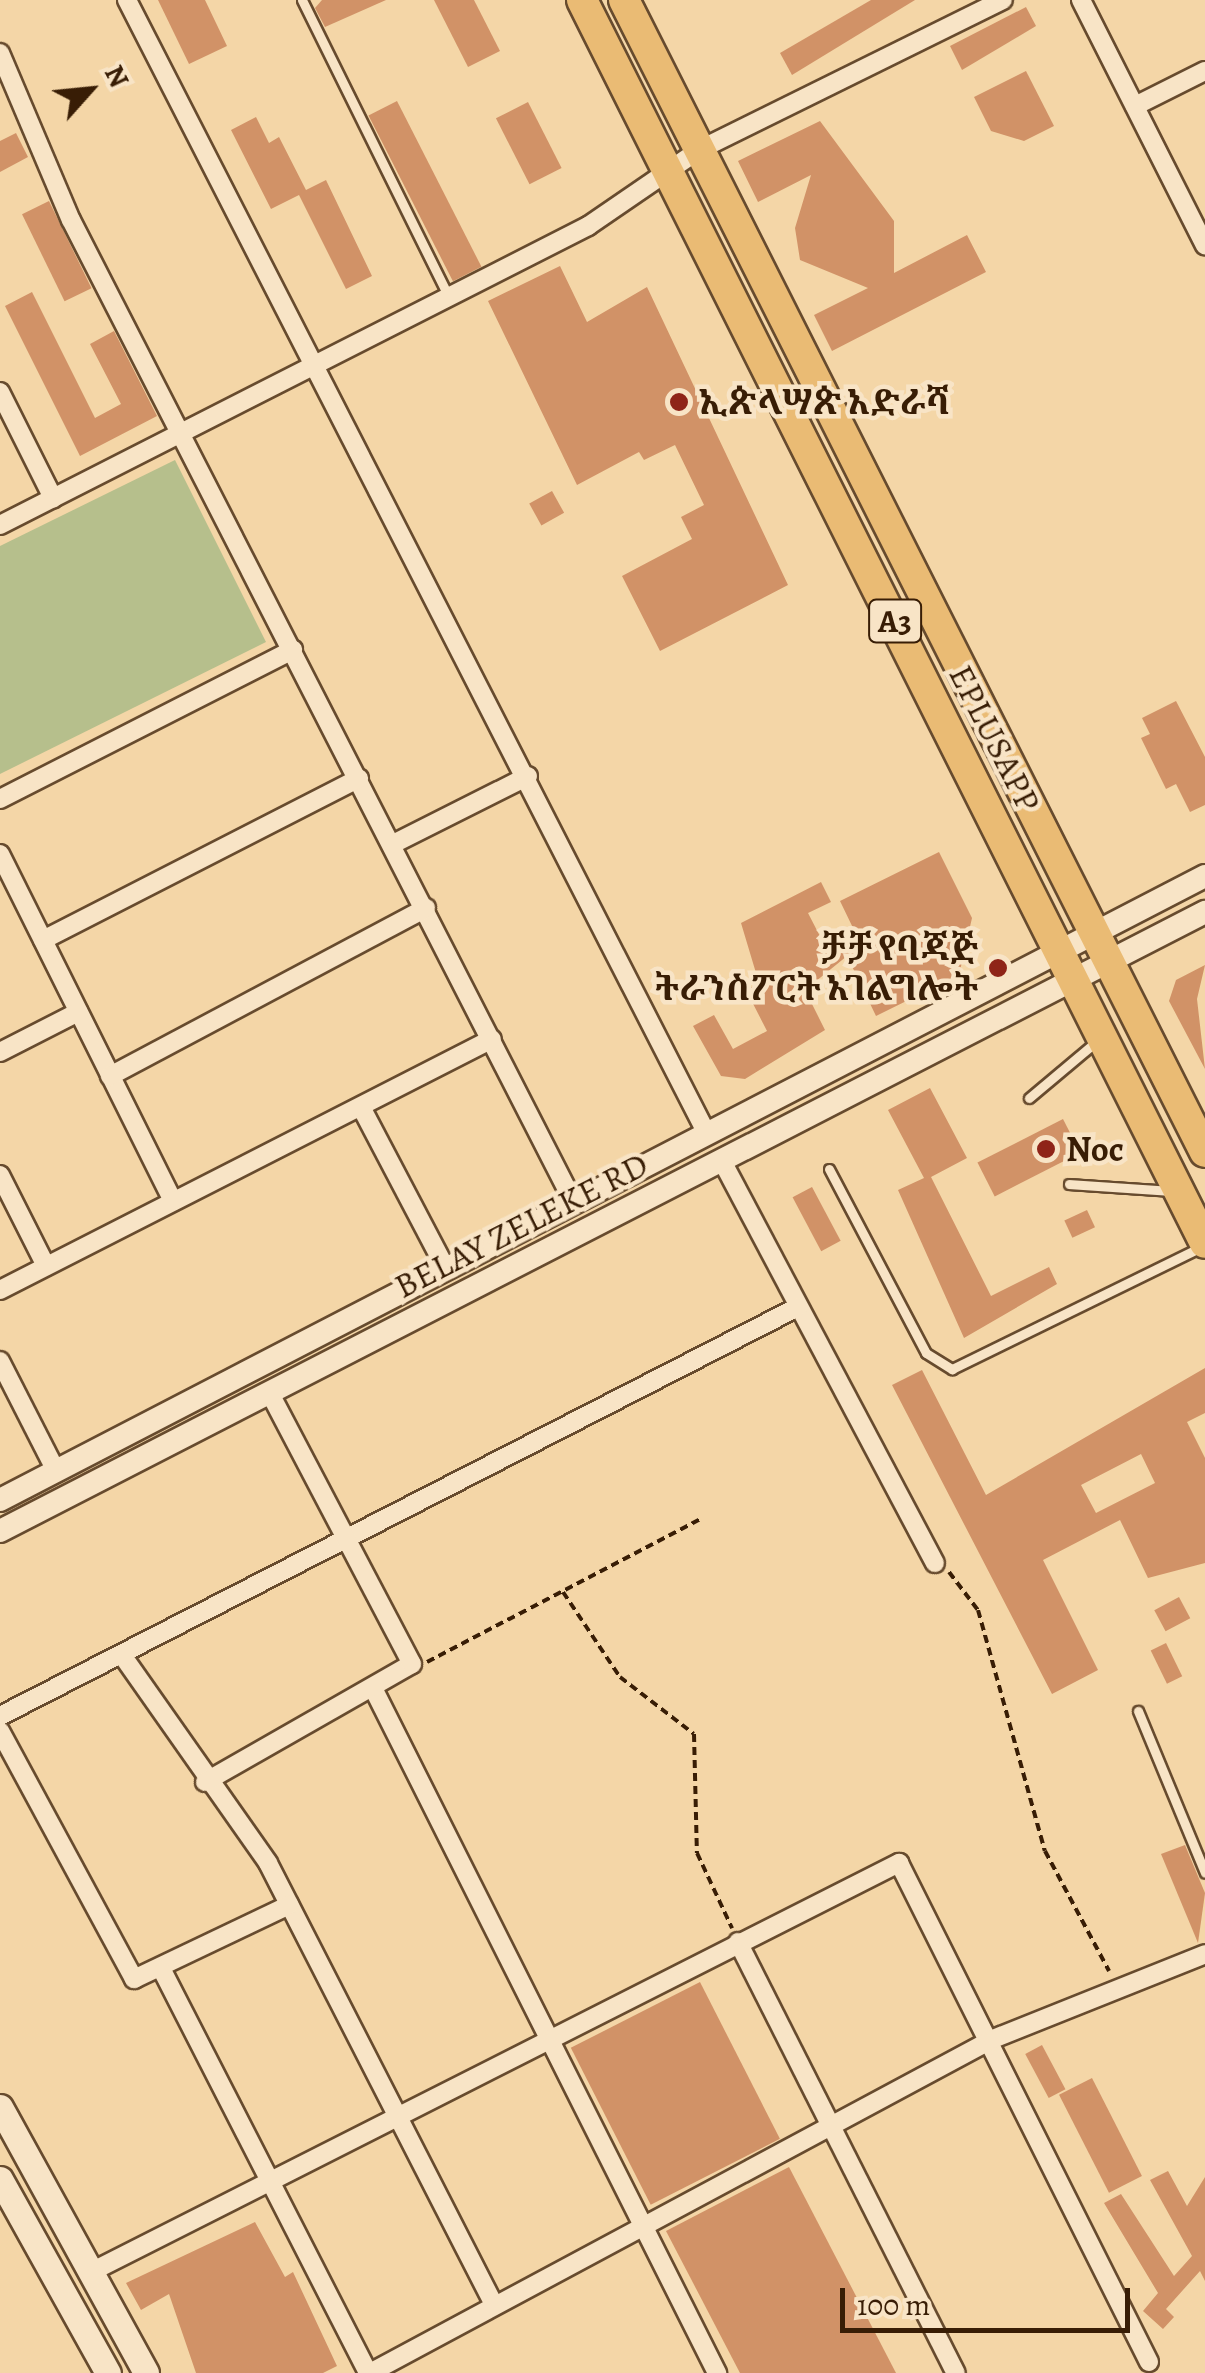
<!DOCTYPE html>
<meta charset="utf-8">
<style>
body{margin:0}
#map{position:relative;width:1205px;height:2373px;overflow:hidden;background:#f4d6a7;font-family:Alegreya,"Noto Serif Ethiopic",serif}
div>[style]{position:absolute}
.green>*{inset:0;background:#b6bf8c}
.building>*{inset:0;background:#d19267;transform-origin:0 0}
.path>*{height:4px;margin-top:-2px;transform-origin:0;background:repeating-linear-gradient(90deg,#381d05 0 8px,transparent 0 13px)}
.roads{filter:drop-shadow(2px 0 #674b2e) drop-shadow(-2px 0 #674b2e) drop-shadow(0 2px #674b2e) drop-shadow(0 -2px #674b2e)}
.service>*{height:9px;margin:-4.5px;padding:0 4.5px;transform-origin:4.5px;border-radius:4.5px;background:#f8e4c6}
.minor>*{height:18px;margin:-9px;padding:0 9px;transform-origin:9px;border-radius:9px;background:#f8e4c6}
.tertiary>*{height:22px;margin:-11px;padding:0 11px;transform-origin:11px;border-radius:11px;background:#f8e4c6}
.secondary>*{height:25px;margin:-12.5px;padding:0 12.5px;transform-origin:12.5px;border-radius:12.5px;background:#f8e4c6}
.trunk>*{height:30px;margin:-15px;padding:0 15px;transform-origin:15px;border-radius:15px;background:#eabb74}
.dots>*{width:28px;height:28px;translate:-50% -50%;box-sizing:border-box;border:5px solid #f8e4c6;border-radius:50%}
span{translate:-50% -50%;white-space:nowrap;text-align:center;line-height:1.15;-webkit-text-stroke:9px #f8e4c6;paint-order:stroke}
.shield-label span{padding:2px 8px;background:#f8e4c6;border:2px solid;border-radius:8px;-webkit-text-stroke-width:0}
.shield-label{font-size:32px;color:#381d05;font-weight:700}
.poi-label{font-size:35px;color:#381d05;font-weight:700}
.left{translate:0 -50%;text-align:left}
.right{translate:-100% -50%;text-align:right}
.street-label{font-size:35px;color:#381d05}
.north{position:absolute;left:40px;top:40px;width:100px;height:100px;-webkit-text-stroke:8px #f8e4c6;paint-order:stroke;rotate:63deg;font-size:28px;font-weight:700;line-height:40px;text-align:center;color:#381d05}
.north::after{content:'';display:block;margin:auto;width:35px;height:45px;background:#381d05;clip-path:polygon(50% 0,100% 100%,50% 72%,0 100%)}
.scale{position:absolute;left:840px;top:2288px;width:290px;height:45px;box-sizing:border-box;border:5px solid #381d05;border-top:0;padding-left:12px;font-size:30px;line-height:35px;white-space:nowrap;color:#381d05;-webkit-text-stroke:8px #f8e4c6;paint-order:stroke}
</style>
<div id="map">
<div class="green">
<div style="clip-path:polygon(175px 460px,266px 642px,0 774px,0 546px)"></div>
</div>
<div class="building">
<div style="clip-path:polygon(158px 0,205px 0,227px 46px,189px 64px)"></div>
<div style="clip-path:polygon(322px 0,386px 0,325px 27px,315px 8px)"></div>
<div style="clip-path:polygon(434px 0,474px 0,500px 51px,468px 67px)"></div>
<div style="clip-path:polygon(871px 0,915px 0,792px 75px,780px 53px)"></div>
<div style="clip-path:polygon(1026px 7px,1036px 26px,962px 70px,950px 46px)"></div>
<div style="clip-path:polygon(1026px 71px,1054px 126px,1024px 141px,991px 131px,974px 97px)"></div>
<div style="left:397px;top:101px;width:186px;height:32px;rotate:63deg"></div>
<div style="left:528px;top:102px;width:74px;height:36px;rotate:63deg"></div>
<div style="clip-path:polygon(256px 117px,269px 143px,279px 137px,306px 190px,326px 180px,372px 276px,346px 289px,299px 195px,271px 209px,231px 130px)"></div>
<div style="clip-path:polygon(820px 121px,894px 221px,894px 273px,967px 235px,986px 272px,832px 351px,814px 315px,868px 288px,800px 260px,795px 228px,811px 175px,758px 202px,738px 161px)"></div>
<div style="clip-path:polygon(16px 133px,28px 157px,0 172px,0 141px)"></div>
<div style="left:49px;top:201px;width:97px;height:30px;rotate:64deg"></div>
<div style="clip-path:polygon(560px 266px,587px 322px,647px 287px,788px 585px,660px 651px,622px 576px,692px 539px,681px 517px,704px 505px,675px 445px,644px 460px,639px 452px,577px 485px,488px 301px)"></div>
<div style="clip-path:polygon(32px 292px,95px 418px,121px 404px,90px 344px,114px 331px,157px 416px,80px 456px,5px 306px)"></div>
<div style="left:552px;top:491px;width:25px;height:26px;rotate:61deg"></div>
<div style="clip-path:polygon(1176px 701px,1205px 757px,1205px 805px,1190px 812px,1176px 784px,1166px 789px,1141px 738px,1150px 734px,1142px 718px)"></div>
<div style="clip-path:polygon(939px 852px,972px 918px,959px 975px,876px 1016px,847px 956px,805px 990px,825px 1030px,745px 1079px,721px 1076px,693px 1026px,714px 1015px,733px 1049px,767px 1031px,746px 990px,759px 983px,741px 923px,821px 882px,831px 902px,808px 913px,824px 944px,854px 930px,840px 901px)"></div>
<div style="clip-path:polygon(1205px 965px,1197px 999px,1205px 1069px,1169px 1001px,1176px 980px)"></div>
<div style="clip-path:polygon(930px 1088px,967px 1158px,931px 1177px,991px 1296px,1049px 1267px,1057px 1284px,964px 1338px,898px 1190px,924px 1178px,888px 1110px)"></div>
<div style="left:1063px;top:1119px;width:38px;height:96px;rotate:63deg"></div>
<div style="left:812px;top:1187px;width:61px;height:22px;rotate:62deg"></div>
<div style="left:1087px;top:1210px;width:19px;height:25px;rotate:65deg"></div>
<div style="clip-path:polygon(evenodd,1205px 1368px,1205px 1413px,1187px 1422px,1205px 1458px,1205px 1563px,1148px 1578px,1120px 1520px,1043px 1560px,1098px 1670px,1052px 1694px,892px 1385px,922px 1370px,986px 1495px,1205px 1368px,1141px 1454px,1155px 1483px,1096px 1513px,1081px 1485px,1141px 1454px)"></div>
<div style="left:1179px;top:1597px;width:24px;height:28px;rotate:62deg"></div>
<div style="left:1166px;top:1643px;width:37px;height:17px;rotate:64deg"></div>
<div style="clip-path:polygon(1185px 1845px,1205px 1893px,1198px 1943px,1161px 1854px)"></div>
<div style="left:700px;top:1982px;width:176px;height:145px;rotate:63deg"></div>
<div style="left:1042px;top:2045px;width:50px;height:19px;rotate:62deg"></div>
<div style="left:1092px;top:2078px;width:110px;height:37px;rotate:63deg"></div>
<div style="clip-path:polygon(789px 2167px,896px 2373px,740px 2373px,666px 2231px)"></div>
<div style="clip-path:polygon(1168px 2171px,1187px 2206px,1205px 2177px,1205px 2281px,1200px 2271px,1166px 2309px,1174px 2317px,1163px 2329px,1143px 2311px,1158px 2293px,1104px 2203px,1121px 2194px,1174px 2276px,1192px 2256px,1150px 2180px)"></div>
<div style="clip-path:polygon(255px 2222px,285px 2277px,293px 2272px,337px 2366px,323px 2373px,196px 2373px,169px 2294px,141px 2310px,126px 2283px)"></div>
</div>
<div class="path">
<div style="left:949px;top:1572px;width:48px;rotate:52.7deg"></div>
<div style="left:978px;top:1610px;width:250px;rotate:74.5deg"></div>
<div style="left:1045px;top:1851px;width:136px;rotate:61.9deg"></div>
<div style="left:563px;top:1592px;width:102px;rotate:56.2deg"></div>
<div style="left:620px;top:1677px;width:93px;rotate:37.6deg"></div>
<div style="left:694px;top:1734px;width:119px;rotate:88.6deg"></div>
<div style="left:697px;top:1853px;width:83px;rotate:65deg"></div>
<div style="left:427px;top:1662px;width:309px;rotate:-27.6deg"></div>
</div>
<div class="roads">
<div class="service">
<div style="left:302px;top:0;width:330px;rotate:63.7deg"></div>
<div style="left:1029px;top:1098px;width:89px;rotate:-40deg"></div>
<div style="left:829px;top:1169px;width:208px;rotate:62.2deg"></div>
<div style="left:926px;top:1353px;width:31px;rotate:32deg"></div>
<div style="left:952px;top:1369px;width:280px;rotate:-26.1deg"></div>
<div style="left:1069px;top:1184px;width:102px;rotate:3.9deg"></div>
<div style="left:1138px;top:1711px;width:175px;rotate:67.5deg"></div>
</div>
<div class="minor">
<div style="left:127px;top:0;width:1274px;rotate:62.91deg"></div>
<div style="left:1081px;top:0;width:275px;rotate:63.2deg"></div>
<div style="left:0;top:53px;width:181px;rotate:67deg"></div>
<div style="left:71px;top:220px;width:1104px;rotate:62.9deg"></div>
<div style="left:1135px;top:106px;width:78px;rotate:-26.6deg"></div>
<div style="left:0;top:392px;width:119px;rotate:63.4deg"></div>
<div style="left:0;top:525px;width:660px;rotate:-26.95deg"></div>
<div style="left:588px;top:226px;width:135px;rotate:-34.4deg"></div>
<div style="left:699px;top:150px;width:339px;rotate:-26.3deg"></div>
<div style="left:0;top:799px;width:329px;rotate:-27deg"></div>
<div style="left:393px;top:844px;width:151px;rotate:-26.7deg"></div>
<div style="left:0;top:854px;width:388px;rotate:63.5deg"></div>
<div style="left:43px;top:940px;width:355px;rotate:-27.1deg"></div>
<div style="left:0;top:1052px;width:88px;rotate:-27.1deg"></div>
<div style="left:110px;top:1076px;width:358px;rotate:-28deg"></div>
<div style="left:361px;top:1107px;width:183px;rotate:62.3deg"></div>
<div style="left:722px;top:1161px;width:455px;rotate:62.1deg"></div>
<div style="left:0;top:1175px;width:102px;rotate:63.2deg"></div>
<div style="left:0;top:1290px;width:552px;rotate:-27.03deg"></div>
<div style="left:0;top:1361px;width:123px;rotate:63deg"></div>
<div style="left:122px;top:1655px;width:254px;rotate:54.9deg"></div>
<div style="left:268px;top:1863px;width:492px;rotate:62.9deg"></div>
<div style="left:373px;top:1688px;width:767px;rotate:63.33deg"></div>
<div style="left:0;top:1716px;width:897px;rotate:-27.14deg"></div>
<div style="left:0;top:1731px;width:282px;rotate:61.6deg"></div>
<div style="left:134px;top:1979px;width:172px;rotate:-25.5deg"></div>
<div style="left:205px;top:1782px;width:238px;rotate:-29.7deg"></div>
<div style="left:412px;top:1664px;width:306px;rotate:-117.7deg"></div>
<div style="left:738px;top:1942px;width:483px;rotate:63.2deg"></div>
<div style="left:163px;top:1972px;width:450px;rotate:62.9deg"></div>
<div style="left:91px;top:2272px;width:906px;rotate:-26.85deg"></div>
<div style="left:899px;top:1863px;width:558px;rotate:63.39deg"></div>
<div style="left:370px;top:2373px;width:707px;rotate:-28.2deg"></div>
<div style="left:993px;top:2039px;width:228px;rotate:-21.8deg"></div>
</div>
<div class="tertiary">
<div style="left:0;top:1500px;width:1357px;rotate:-27.38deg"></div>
<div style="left:0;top:1531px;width:1355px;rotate:-27.19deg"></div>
</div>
<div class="secondary">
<div style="left:0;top:2107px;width:303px;rotate:61.2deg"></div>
<div style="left:0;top:2179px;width:222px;rotate:60.9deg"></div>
</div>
<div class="trunk">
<div style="left:582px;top:0;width:1390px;rotate:63.38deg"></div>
<div style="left:624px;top:0;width:1290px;rotate:63.24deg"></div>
</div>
</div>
<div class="dots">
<div style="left:679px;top:402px;background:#8f2418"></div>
<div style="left:998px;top:968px;background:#8f2418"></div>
<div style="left:1046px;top:1149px;background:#8f2418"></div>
</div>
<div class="shield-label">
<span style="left:895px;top:621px">A3</span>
</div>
<div class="poi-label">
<span class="left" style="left:699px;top:402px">ኢጵላሣጵ አድራሻ</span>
<span class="right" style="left:978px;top:968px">ቻቻ የባጃጅ<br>ትራንስፖርት አገልግሎት</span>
<span class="left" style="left:1066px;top:1149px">Noc</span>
</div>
<div class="street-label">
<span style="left:995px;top:738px;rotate:63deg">EPLUSAPP</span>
<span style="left:521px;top:1225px;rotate:-27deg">BELAY ZELEKE RD</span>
</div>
<div class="north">N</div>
<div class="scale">100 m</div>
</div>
